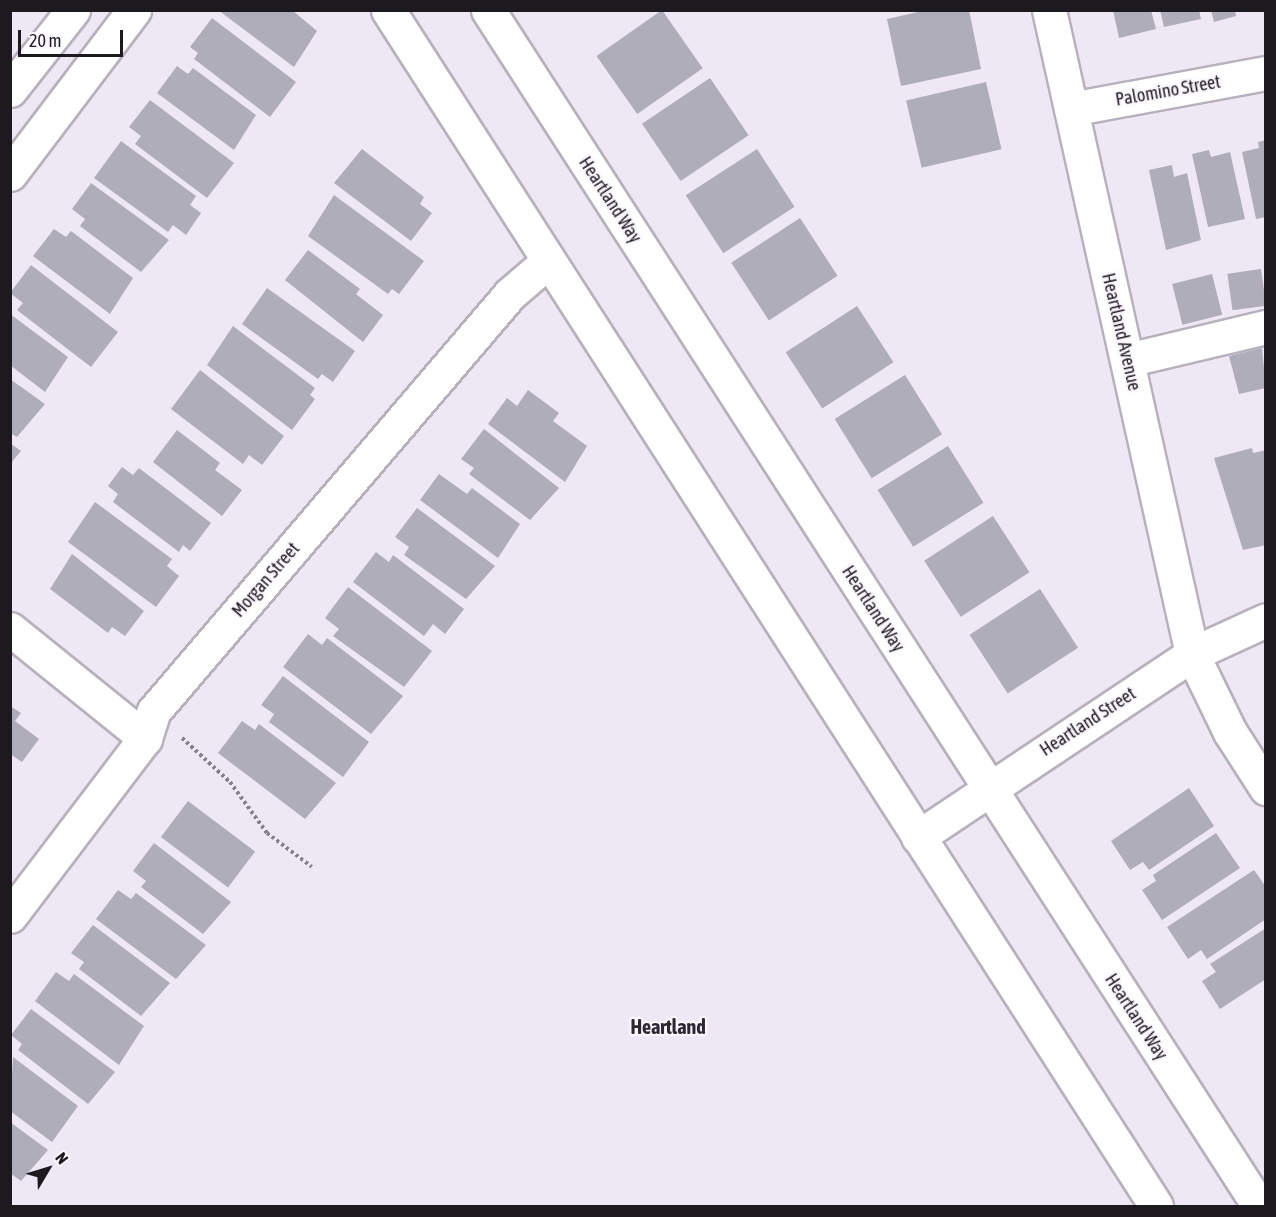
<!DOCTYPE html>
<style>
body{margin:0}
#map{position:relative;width:1276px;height:1217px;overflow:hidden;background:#eee8f4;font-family:"Asap Condensed",sans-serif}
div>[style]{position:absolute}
.building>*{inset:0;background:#aeadb9;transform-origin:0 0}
.path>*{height:4px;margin-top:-2px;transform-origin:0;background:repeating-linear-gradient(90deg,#848088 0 3px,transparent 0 6px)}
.roads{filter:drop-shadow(2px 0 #b7b1bd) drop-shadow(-2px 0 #b7b1bd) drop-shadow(0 2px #b7b1bd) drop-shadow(0 -2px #b7b1bd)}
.minor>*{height:33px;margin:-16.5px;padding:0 16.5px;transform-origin:16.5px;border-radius:16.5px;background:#fff}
span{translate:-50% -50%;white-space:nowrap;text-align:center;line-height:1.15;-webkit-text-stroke:4.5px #faf6fd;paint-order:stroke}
.street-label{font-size:18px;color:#1d1a1f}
.neighbourhood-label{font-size:20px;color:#2c2730;font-weight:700}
.frame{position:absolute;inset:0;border:12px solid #1d1a1f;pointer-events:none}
.north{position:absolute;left:18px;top:1139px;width:60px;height:60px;-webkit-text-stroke:4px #faf6fd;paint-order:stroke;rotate:52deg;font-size:16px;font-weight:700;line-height:24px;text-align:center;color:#1d1a1f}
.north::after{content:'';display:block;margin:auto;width:21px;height:27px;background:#1d1a1f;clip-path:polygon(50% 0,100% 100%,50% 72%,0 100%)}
.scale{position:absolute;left:18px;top:30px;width:105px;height:27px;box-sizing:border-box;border:3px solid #1d1a1f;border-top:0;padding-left:8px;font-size:18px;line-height:21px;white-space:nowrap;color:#1d1a1f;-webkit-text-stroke:4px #faf6fd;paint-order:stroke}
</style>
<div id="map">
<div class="building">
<div style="clip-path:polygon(218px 10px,292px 10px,317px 31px,294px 67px)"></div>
<div style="left:662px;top:10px;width:71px;height:80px;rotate:55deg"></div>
<div style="clip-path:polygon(927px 10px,969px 10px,981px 69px,901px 86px,887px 19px)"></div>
<div style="clip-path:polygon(1113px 10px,1151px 10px,1156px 29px,1119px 38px)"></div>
<div style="clip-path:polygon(1160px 10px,1199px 10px,1201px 19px,1164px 27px)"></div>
<div style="clip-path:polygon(1211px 10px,1235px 10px,1236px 16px,1214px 22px)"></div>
<div style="clip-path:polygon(212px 18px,296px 82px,270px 117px,194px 59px,198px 53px,190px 47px)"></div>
<div style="clip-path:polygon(177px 66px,188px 74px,193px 68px,256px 115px,234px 150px,157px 93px)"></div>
<div style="left:710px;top:78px;width:69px;height:82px;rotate:56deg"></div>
<div style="left:986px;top:82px;width:69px;height:82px;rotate:77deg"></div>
<div style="clip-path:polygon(150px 100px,234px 163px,207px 198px,135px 144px,141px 136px,129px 127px)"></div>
<div style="clip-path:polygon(1266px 140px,1266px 217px,1256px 219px,1242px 152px,1259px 148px,1258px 142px)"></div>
<div style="clip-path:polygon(121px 141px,196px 196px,190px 205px,201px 213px,186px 235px,173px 225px,168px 232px,94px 178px)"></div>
<div style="clip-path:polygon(362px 149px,424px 197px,420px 204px,432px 213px,411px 241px,334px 183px)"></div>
<div style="left:757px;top:149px;width:69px;height:85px;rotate:57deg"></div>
<div style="clip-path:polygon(1209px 150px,1211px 157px,1230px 152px,1245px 219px,1208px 227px,1192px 154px)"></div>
<div style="clip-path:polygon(1172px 165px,1174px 177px,1187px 173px,1201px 240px,1166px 250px,1149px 170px)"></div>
<div style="clip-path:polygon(91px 183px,169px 240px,141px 272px,80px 226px,85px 219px,72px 209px)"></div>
<div style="clip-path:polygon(334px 195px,424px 261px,399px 294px,392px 289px,388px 294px,308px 236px)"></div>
<div style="left:800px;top:218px;width:69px;height:82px;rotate:57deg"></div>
<div style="clip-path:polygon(54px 229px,66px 237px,71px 231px,133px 278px,110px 314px,33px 256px)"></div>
<div style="clip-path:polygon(308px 250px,360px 289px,356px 294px,383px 315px,363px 342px,285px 280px)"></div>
<div style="clip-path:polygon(31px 265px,118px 332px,91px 367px,17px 310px,23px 303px,10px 293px)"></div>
<div style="left:1261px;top:269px;width:37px;height:34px;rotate:82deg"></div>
<div style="left:1212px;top:274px;width:42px;height:41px;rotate:76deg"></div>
<div style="clip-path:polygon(267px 288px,355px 351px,333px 382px,322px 374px,318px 379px,242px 324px)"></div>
<div style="left:857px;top:306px;width:67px;height:85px;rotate:57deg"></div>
<div style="clip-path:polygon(10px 314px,68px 357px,45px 392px,10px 365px)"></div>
<div style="clip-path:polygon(233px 326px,315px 388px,310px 395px,315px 399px,292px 430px,207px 365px)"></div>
<div style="clip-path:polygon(1262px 348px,1266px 388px,1239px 394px,1229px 356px)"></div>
<div style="clip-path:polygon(200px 370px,284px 436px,262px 465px,249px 455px,243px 464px,171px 409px)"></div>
<div style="left:905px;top:375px;width:70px;height:83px;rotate:58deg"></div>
<div style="clip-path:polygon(10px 379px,45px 404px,17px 437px,10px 433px)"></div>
<div style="clip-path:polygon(528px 390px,559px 413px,553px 421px,587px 446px,565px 482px,488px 424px,507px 398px,517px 406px)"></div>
<div style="clip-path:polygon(484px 429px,559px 488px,530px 520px,469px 474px,474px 468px,461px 459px)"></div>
<div style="clip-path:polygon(177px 430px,220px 463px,215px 470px,242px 490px,222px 516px,153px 462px)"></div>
<div style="clip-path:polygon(10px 443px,21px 451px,10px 464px)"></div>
<div style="left:948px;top:446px;width:67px;height:83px;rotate:58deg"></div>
<div style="clip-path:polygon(1252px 448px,1253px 453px,1266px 450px,1266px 545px,1243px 550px,1214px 458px)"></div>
<div style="clip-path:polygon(122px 467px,133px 475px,139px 468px,211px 523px,190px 551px,183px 545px,179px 552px,113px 502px,118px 494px,108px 486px)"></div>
<div style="clip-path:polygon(439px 474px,467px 494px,472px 488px,520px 524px,498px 558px,420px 500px)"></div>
<div style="clip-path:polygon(95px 502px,172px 559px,167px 566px,179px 576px,156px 607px,68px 542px)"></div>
<div style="clip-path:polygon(417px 508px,495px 566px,466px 599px,404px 555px,409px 547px,395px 537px)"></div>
<div style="left:993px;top:516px;width:67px;height:82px;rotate:57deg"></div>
<div style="clip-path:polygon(376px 552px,389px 562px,393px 555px,464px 609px,445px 634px,433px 624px,424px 636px,353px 582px)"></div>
<div style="clip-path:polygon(72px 554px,144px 611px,125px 636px,112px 627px,108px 633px,50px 589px)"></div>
<div style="clip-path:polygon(348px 587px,432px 651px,404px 687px,333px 636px,339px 629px,325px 618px)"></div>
<div style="left:1040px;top:589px;width:70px;height:84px;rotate:57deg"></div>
<div style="clip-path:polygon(308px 634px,322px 645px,327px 638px,403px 696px,371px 734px,283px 667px)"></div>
<div style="clip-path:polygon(283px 676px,369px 742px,343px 777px,269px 722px,274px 714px,261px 705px)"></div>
<div style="clip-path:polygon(10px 706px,21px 713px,15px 721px,39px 739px,22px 762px,10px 754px)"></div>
<div style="clip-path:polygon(242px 721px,255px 730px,259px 724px,336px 783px,305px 819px,218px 753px)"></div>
<div style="clip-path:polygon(1189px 788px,1214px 826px,1149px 870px,1143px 862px,1130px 870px,1111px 841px)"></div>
<div style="left:188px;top:801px;width:84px;height:45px;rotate:37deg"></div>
<div style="clip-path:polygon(1216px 833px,1240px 868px,1162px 920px,1142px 890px,1156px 881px,1153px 875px)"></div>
<div style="clip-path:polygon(154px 843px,231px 902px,203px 934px,141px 887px,146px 881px,133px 871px)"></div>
<div style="clip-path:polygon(1254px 870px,1266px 887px,1266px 919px,1207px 959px,1201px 950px,1188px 959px,1167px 927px)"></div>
<div style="clip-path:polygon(118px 890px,131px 899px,136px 893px,206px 945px,176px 979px,96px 919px)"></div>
<div style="clip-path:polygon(93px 925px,170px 983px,141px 1016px,79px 969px,84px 962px,71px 953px)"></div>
<div style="clip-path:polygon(1266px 928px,1266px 979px,1220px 1009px,1202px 981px,1216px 972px,1210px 964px)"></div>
<div style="clip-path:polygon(56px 972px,69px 981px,74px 974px,144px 1026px,119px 1065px,35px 1001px)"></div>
<div style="clip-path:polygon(31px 1009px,115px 1072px,88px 1104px,18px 1050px,22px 1044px,11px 1035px)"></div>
<div style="clip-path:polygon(13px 1057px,78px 1106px,52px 1142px,10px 1111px)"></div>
<div style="clip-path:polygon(10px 1122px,48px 1150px,21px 1181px,10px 1173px)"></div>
</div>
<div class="path">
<div style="left:182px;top:738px;width:65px;rotate:42.5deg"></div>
<div style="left:230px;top:782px;width:63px;rotate:54deg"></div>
<div style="left:267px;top:833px;width:56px;rotate:37.1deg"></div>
</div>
<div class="roads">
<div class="minor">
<div style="left:388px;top:10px;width:1421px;rotate:57.29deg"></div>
<div style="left:488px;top:10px;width:1423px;rotate:57.19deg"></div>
<div style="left:1049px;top:10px;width:660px;rotate:77.48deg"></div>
<div style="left:1192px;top:654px;width:87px;rotate:64deg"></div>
<div style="left:1230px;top:732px;width:67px;rotate:57.3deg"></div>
<div style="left:10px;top:90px;width:102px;rotate:-51.8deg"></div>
<div style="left:1071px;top:109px;width:198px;rotate:-10.5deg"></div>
<div style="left:10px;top:174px;width:206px;rotate:-52.9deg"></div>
<div style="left:1127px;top:360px;width:143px;rotate:-13.4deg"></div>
<div style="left:10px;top:629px;width:174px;rotate:38.9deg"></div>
<div style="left:918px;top:837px;width:329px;rotate:-33.7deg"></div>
<div style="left:1192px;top:654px;width:81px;rotate:-24.7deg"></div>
<div style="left:10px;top:916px;width:223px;rotate:-52.8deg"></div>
<div style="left:145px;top:738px;width:28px;rotate:-72deg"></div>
<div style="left:154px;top:711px;width:548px;rotate:-49.51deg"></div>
<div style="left:510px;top:294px;width:48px;rotate:-40.7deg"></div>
</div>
</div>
<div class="street-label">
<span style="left:1168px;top:91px;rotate:-10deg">Palomino Street</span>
<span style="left:610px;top:200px;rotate:57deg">Heartland Way</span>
<span style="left:1121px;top:332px;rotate:77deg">Heartland Avenue</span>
<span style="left:266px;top:580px;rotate:-49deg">Morgan Street</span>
<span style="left:873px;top:609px;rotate:57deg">Heartland Way</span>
<span style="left:1088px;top:722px;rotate:-33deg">Heartland Street</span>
<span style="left:1136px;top:1017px;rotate:57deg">Heartland Way</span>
</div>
<div class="neighbourhood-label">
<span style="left:668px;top:1026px">Heartland</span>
</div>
<div class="frame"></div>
<div class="north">N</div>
<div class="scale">20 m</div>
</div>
